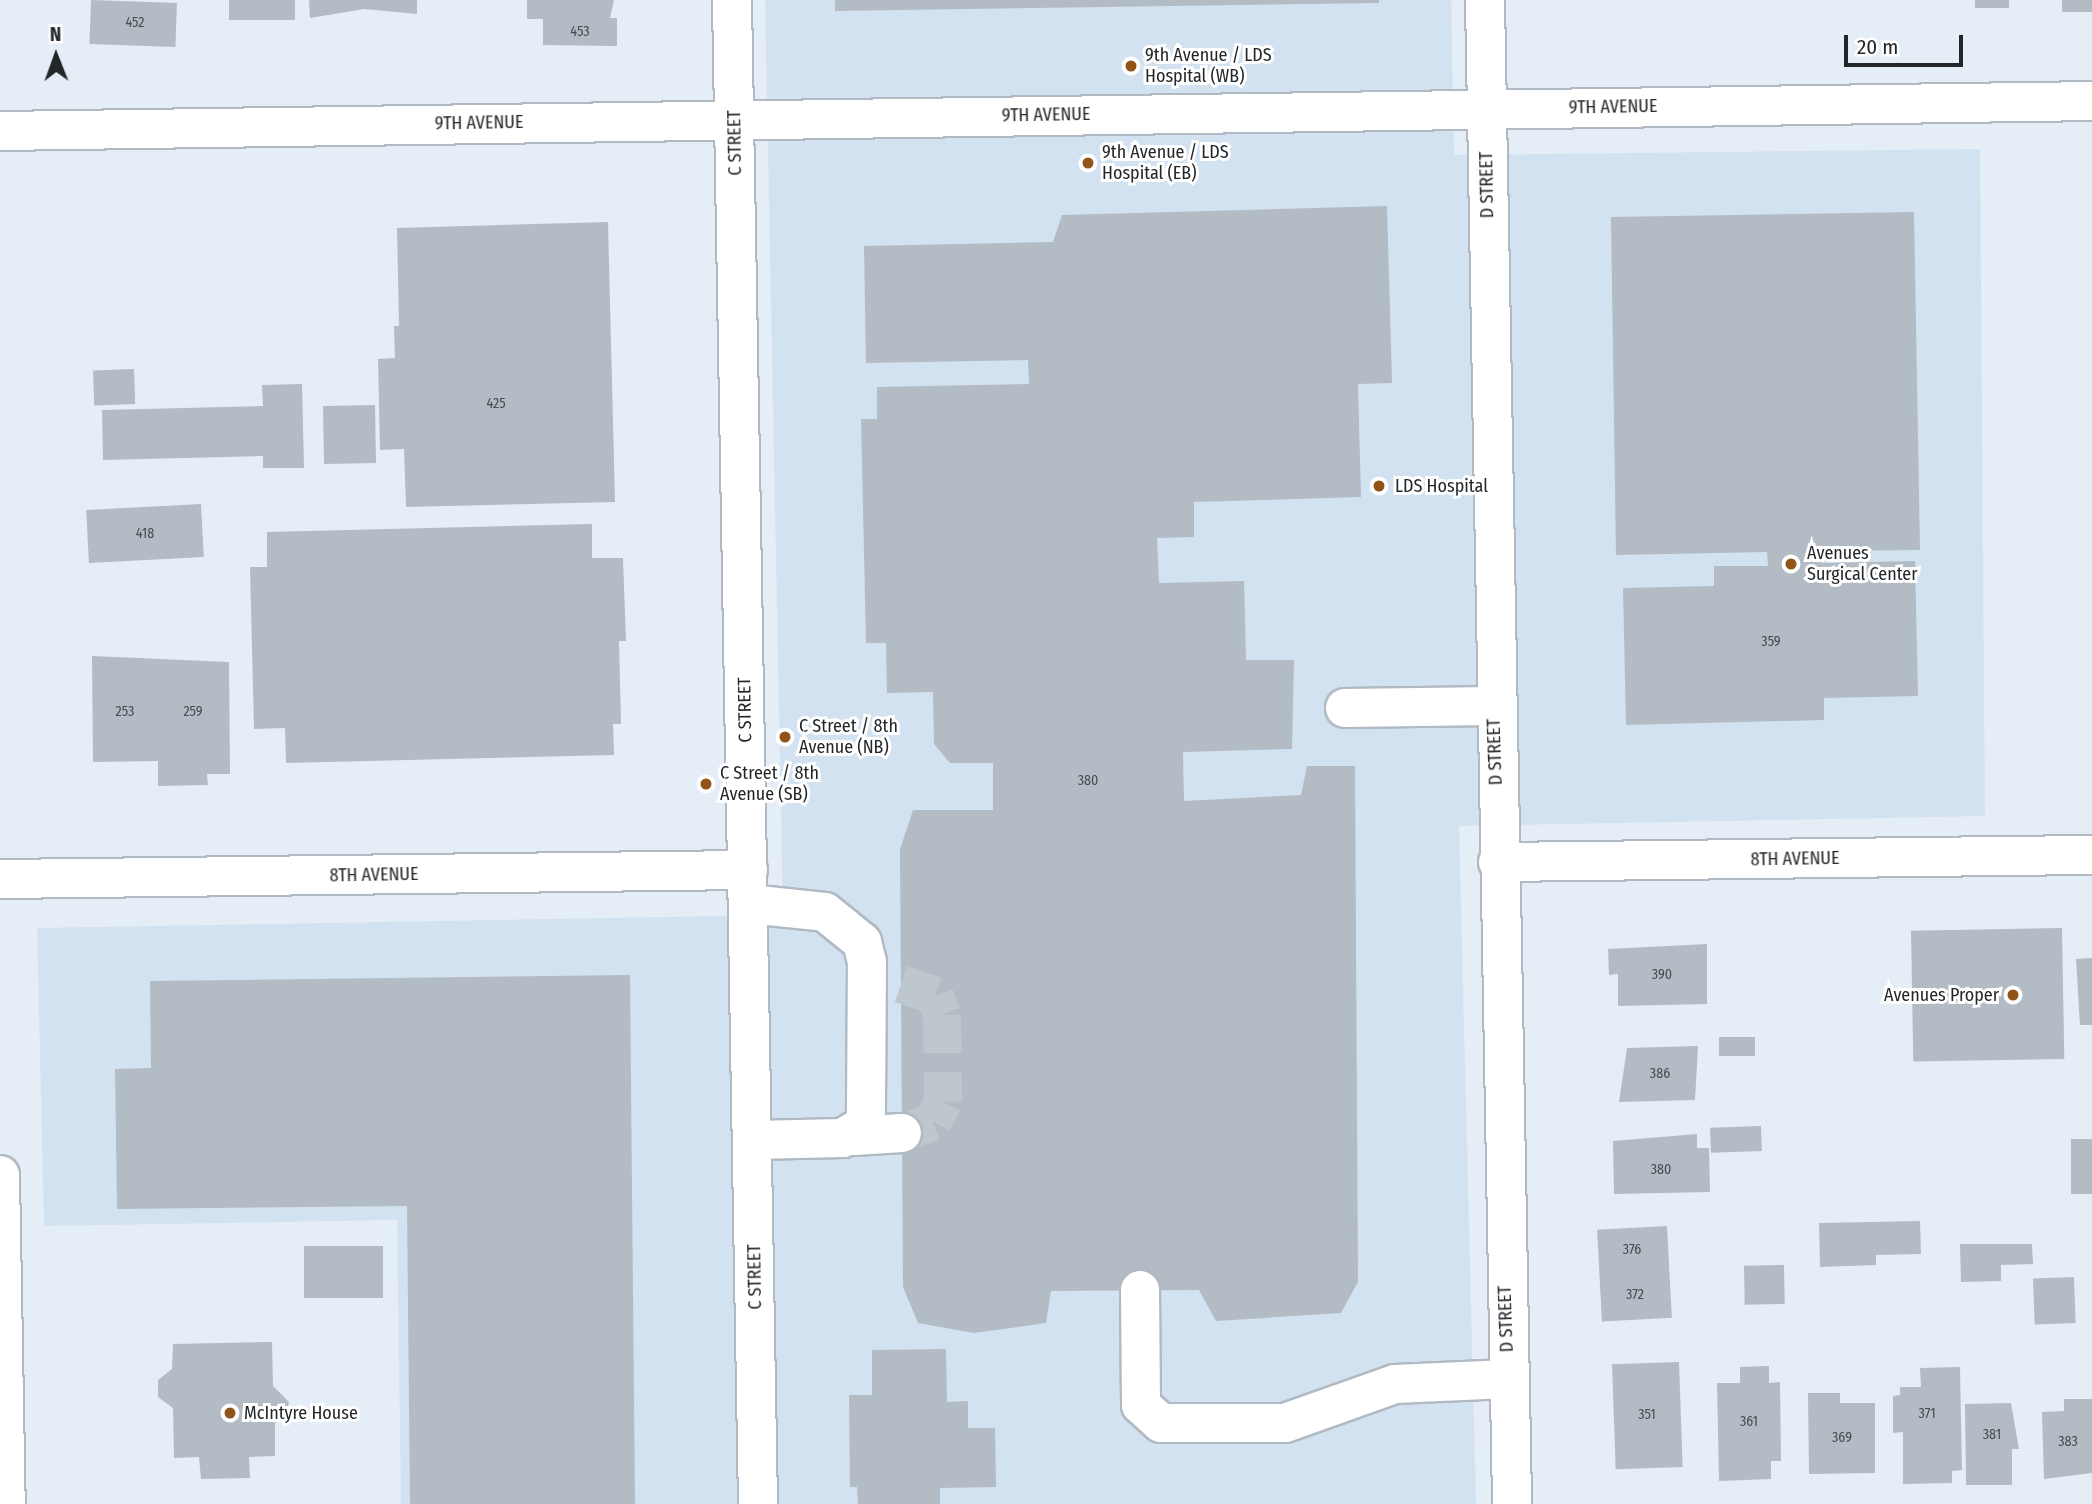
<!DOCTYPE html>
<style>
body{margin:0}
#map{position:relative;width:2092px;height:1504px;overflow:hidden;background:#e5eef7;font-family:"Fira Sans Condensed",sans-serif}
div>[style]{position:absolute}
.built>*{inset:0;background:#d3e2f0}
.building>*{inset:0;background:#b3bbc4;transform-origin:0 0}
.minor-tunnel>*{height:38px;margin-top:-19px;transform-origin:0;background:repeating-linear-gradient(90deg,#bec6ce 0 38px,transparent 0 57px)}
.roads{filter:drop-shadow(2px 0 #b1bac2) drop-shadow(-2px 0 #b1bac2) drop-shadow(0 2px #b1bac2) drop-shadow(0 -2px #b1bac2)}
.minor>*{height:38px;margin:-19px;padding:0 19px;transform-origin:19px;border-radius:19px;background:#fff}
.dots>*{width:19px;height:19px;translate:-50% -50%;box-sizing:border-box;border:4px solid #fff;border-radius:50%}
span{translate:-50% -50%;white-space:nowrap;text-align:center;line-height:1.15;-webkit-text-stroke:6px #fff;paint-order:stroke}
.number-label{font-size:14px;color:#474b50}
.number-label span{-webkit-text-stroke-width:0}
.poi-label{font-size:18px;color:#232629}
.left{translate:0 -50%;text-align:left}
.right{translate:-100% -50%;text-align:right}
.street-label{font-size:18px;color:#232629}
.north{position:absolute;left:21px;top:21px;width:70px;height:70px;-webkit-text-stroke:5px #fff;paint-order:stroke;rotate:359deg;font-size:19px;font-weight:700;line-height:28px;text-align:center;color:#232629}
.north::after{content:'';display:block;margin:auto;width:24px;height:32px;background:#232629;clip-path:polygon(50% 0,100% 100%,50% 72%,0 100%)}
.scale{position:absolute;left:1844px;top:35px;width:119px;height:32px;box-sizing:border-box;border:4px solid #232629;border-top:0;padding-left:9px;font-size:21px;line-height:24px;white-space:nowrap;color:#232629;-webkit-text-stroke:5px #fff;paint-order:stroke}
</style>
<div id="map">
<div class="built">
<div style="clip-path:polygon(765px 0,1451px 0,1454px 155px,1980px 149px,1985px 816px,1459px 826px,1476px 1504px,401px 1504px,397px 1220px,44px 1226px,37px 928px,783px 915px)"></div>
</div>
<div class="building">
<div style="left:91px;top:0;width:86px;height:44px;rotate:2deg"></div>
<div style="left:229px;top:0;width:66px;height:20px"></div>
<div style="clip-path:polygon(309px 0,417px 0,417px 14px,364px 9px,310px 18px)"></div>
<div style="clip-path:polygon(527px 0,614px 0,610px 18px,617px 18px,617px 46px,543px 45px,543px 19px,527px 19px)"></div>
<div style="clip-path:polygon(835px 0,1379px 0,1379px 3px,835px 11px)"></div>
<div style="left:1975px;top:0;width:34px;height:8px"></div>
<div style="left:2062px;top:0;width:30px;height:12px"></div>
<div style="clip-path:polygon(1387px 206px,1392px 383px,1358px 384px,1361px 497px,1194px 502px,1194px 537px,1157px 538px,1159px 583px,1244px 581px,1246px 660px,1294px 660px,1292px 749px,1183px 752px,1184px 801px,1301px 795px,1307px 766px,1355px 766px,1358px 1282px,1341px 1313px,1216px 1321px,1199px 1290px,1051px 1291px,1046px 1323px,974px 1333px,918px 1323px,903px 1287px,900px 849px,913px 810px,993px 810px,993px 763px,950px 763px,934px 744px,933px 692px,887px 693px,886px 643px,866px 643px,861px 419px,877px 419px,877px 387px,1029px 384px,1028px 360px,866px 363px,864px 246px,1053px 242px,1062px 215px)"></div>
<div style="clip-path:polygon(1914px 212px,1920px 550px,1820px 551px,1822px 563px,1915px 561px,1918px 696px,1824px 698px,1824px 720px,1626px 725px,1623px 588px,1714px 586px,1714px 566px,1768px 566px,1767px 552px,1616px 555px,1611px 217px)"></div>
<div style="clip-path:polygon(608px 222px,615px 502px,406px 507px,404px 449px,380px 450px,378px 359px,395px 358px,394px 326px,399px 326px,397px 228px)"></div>
<div style="left:134px;top:369px;width:35px;height:41px;rotate:88deg"></div>
<div style="clip-path:polygon(302px 384px,304px 468px,263px 468px,263px 456px,103px 460px,102px 410px,263px 406px,262px 385px)"></div>
<div style="left:375px;top:405px;width:58px;height:52px;rotate:89deg"></div>
<div style="left:201px;top:504px;width:53px;height:115px;rotate:87deg"></div>
<div style="clip-path:polygon(592px 524px,592px 558px,623px 558px,626px 641px,619px 641px,621px 724px,613px 724px,614px 755px,286px 763px,285px 728px,254px 729px,250px 567px,267px 567px,267px 532px)"></div>
<div style="clip-path:polygon(92px 656px,229px 662px,230px 774px,207px 774px,208px 785px,158px 786px,158px 761px,93px 762px)"></div>
<div style="left:2062px;top:928px;width:131px;height:151px;rotate:89deg"></div>
<div style="clip-path:polygon(1707px 944px,1707px 1004px,1618px 1006px,1618px 974px,1609px 975px,1608px 949px)"></div>
<div style="clip-path:polygon(2092px 958px,2092px 1025px,2080px 1025px,2076px 959px)"></div>
<div style="clip-path:polygon(630px 975px,635px 1504px,410px 1504px,407px 1206px,117px 1209px,115px 1069px,151px 1068px,150px 981px)"></div>
<div style="left:1755px;top:1037px;width:19px;height:36px;rotate:90deg"></div>
<div style="clip-path:polygon(1698px 1046px,1695px 1100px,1619px 1102px,1627px 1048px)"></div>
<div style="left:1761px;top:1126px;width:25px;height:51px;rotate:88deg"></div>
<div style="clip-path:polygon(1697px 1134px,1697px 1148px,1709px 1148px,1710px 1192px,1614px 1194px,1613px 1141px)"></div>
<div style="left:2071px;top:1139px;width:21px;height:55px"></div>
<div style="clip-path:polygon(1920px 1221px,1921px 1254px,1876px 1255px,1876px 1265px,1820px 1267px,1819px 1223px)"></div>
<div style="left:1667px;top:1226px;width:92px;height:70px;rotate:87deg"></div>
<div style="clip-path:polygon(1960px 1244px,2032px 1244px,2033px 1264px,2001px 1265px,2001px 1281px,1961px 1282px)"></div>
<div style="left:304px;top:1246px;width:79px;height:52px"></div>
<div style="left:1784px;top:1265px;width:39px;height:40px;rotate:89deg"></div>
<div style="left:2074px;top:1277px;width:46px;height:41px;rotate:88deg"></div>
<div style="clip-path:polygon(272px 1342px,273px 1386px,289px 1402px,285px 1417px,275px 1423px,275px 1456px,249px 1457px,250px 1478px,201px 1479px,199px 1457px,174px 1458px,173px 1408px,158px 1397px,158px 1380px,172px 1369px,173px 1344px)"></div>
<div style="clip-path:polygon(946px 1349px,947px 1402px,968px 1401px,968px 1428px,995px 1428px,996px 1487px,940px 1488px,940px 1504px,858px 1504px,857px 1487px,850px 1487px,849px 1395px,872px 1395px,872px 1350px)"></div>
<div style="left:1679px;top:1362px;width:105px;height:67px;rotate:88deg"></div>
<div style="clip-path:polygon(1769px 1366px,1769px 1383px,1780px 1382px,1781px 1461px,1771px 1461px,1771px 1479px,1719px 1481px,1717px 1383px,1740px 1383px,1740px 1367px)"></div>
<div style="clip-path:polygon(1960px 1367px,1962px 1470px,1952px 1471px,1952px 1483px,1903px 1484px,1903px 1432px,1893px 1433px,1893px 1396px,1900px 1395px,1900px 1387px,1921px 1387px,1920px 1368px)"></div>
<div style="clip-path:polygon(1808px 1393px,1840px 1393px,1840px 1403px,1875px 1403px,1875px 1473px,1809px 1474px)"></div>
<div style="clip-path:polygon(2064px 1399px,2092px 1399px,2092px 1473px,2044px 1479px,2042px 1412px,2064px 1411px)"></div>
<div style="clip-path:polygon(2011px 1403px,2019px 1449px,2012px 1449px,2012px 1485px,1966px 1485px,1965px 1404px)"></div>
</div>
<div class="minor-tunnel">
<div style="left:901px;top:984px;width:36px;rotate:19deg"></div>
<div style="left:935px;top:996px;width:20px;rotate:70deg"></div>
<div style="left:942px;top:1015px;width:87px;rotate:89.3deg"></div>
<div style="left:943px;top:1102px;width:22px;rotate:117deg"></div>
<div style="left:933px;top:1122px;width:33px;rotate:160deg"></div>
</div>
<div class="roads">
<div class="minor">
<div style="left:732px;top:0;width:1504px;rotate:89.01deg"></div>
<div style="left:1485px;top:0;width:1504px;rotate:88.97deg"></div>
<div style="left:0;top:131px;width:2092px;rotate:-0.82deg"></div>
<div style="left:1345px;top:708px;width:149px;rotate:-0.8deg"></div>
<div style="left:1498px;top:862px;width:594px;rotate:-0.68deg"></div>
<div style="left:0;top:879px;width:748px;rotate:-0.69deg"></div>
<div style="left:749px;top:904px;width:76px;rotate:6deg"></div>
<div style="left:825px;top:912px;width:48px;rotate:39deg"></div>
<div style="left:862px;top:942px;width:21px;rotate:76deg"></div>
<div style="left:867px;top:962px;width:162px;rotate:90.4deg"></div>
<div style="left:866px;top:1124px;width:27px;rotate:149deg"></div>
<div style="left:843px;top:1138px;width:90px;rotate:178.7deg"></div>
<div style="left:854px;top:1136px;width:48px;rotate:-3.6deg"></div>
<div style="left:0;top:1175px;width:329px;rotate:89deg"></div>
<div style="left:1140px;top:1290px;width:115px;rotate:89.5deg"></div>
<div style="left:1141px;top:1405px;width:27px;rotate:42deg"></div>
<div style="left:1161px;top:1423px;width:124px"></div>
<div style="left:1285px;top:1423px;width:117px;rotate:-19.5deg"></div>
<div style="left:1395px;top:1384px;width:113px;rotate:-2.5deg"></div>
</div>
</div>
<div class="dots">
<div style="left:1131px;top:66px;background:#925319"></div>
<div style="left:1088px;top:163px;background:#925319"></div>
<div style="left:1379px;top:486px;background:#925319"></div>
<div style="left:1791px;top:564px;background:#925319"></div>
<div style="left:785px;top:737px;background:#925319"></div>
<div style="left:706px;top:784px;background:#925319"></div>
<div style="left:2013px;top:995px;background:#925319"></div>
<div style="left:230px;top:1413px;background:#925319"></div>
</div>
<div class="number-label">
<span style="left:135px;top:23px">452</span>
<span style="left:580px;top:32px">453</span>
<span style="left:496px;top:404px">425</span>
<span style="left:145px;top:534px">418</span>
<span style="left:1771px;top:642px">359</span>
<span style="left:125px;top:712px">253</span>
<span style="left:193px;top:712px">259</span>
<span style="left:1088px;top:781px">380</span>
<span style="left:1662px;top:975px">390</span>
<span style="left:1660px;top:1074px">386</span>
<span style="left:1661px;top:1170px">380</span>
<span style="left:1632px;top:1250px">376</span>
<span style="left:1635px;top:1295px">372</span>
<span style="left:1927px;top:1414px">371</span>
<span style="left:1647px;top:1415px">351</span>
<span style="left:1749px;top:1422px">361</span>
<span style="left:1992px;top:1435px">381</span>
<span style="left:1842px;top:1438px">369</span>
<span style="left:2068px;top:1442px">383</span>
</div>
<div class="poi-label">
<span class="left" style="left:1145px;top:66px">9th Avenue / LDS<br>Hospital (WB)</span>
<span class="left" style="left:1102px;top:163px">9th Avenue / LDS<br>Hospital (EB)</span>
<span class="left" style="left:1395px;top:486px">LDS Hospital</span>
<span class="left" style="left:1807px;top:564px">Avenues<br>Surgical Center</span>
<span class="left" style="left:799px;top:737px">C Street / 8th<br>Avenue (NB)</span>
<span class="left" style="left:720px;top:784px">C Street / 8th<br>Avenue (SB)</span>
<span class="right" style="left:1999px;top:995px">Avenues Proper</span>
<span class="left" style="left:244px;top:1413px">McIntyre House</span>
</div>
<div class="street-label">
<span style="left:1613px;top:107px;rotate:-1deg">9TH AVENUE</span>
<span style="left:1046px;top:115px;rotate:-1deg">9TH AVENUE</span>
<span style="left:479px;top:123px;rotate:-1deg">9TH AVENUE</span>
<span style="left:735px;top:143px;rotate:-91deg">C STREET</span>
<span style="left:1487px;top:185px;rotate:-91deg">D STREET</span>
<span style="left:745px;top:710px;rotate:-91deg">C STREET</span>
<span style="left:1495px;top:752px;rotate:-92deg">D STREET</span>
<span style="left:1795px;top:859px;rotate:-1deg">8TH AVENUE</span>
<span style="left:374px;top:875px;rotate:-1deg">8TH AVENUE</span>
<span style="left:755px;top:1277px;rotate:-91deg">C STREET</span>
<span style="left:1506px;top:1319px;rotate:-92deg">D STREET</span>
</div>
<div class="north">N</div>
<div class="scale">20 m</div>
</div>
